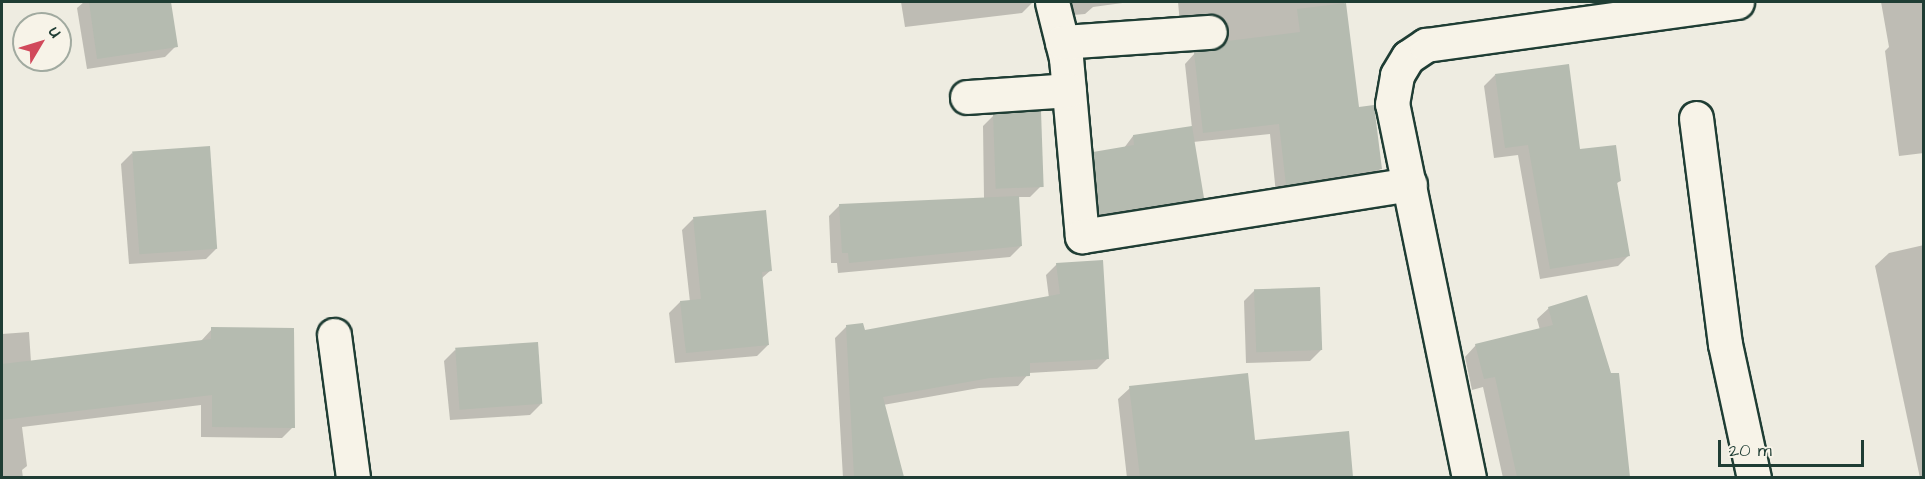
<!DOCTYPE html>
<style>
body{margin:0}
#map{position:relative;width:1925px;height:479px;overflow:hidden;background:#eeece1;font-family:"Architects Daughter",sans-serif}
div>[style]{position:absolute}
.shadow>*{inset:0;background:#0003}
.building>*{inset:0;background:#b5bbb0;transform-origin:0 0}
.roads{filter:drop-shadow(2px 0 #1f3d34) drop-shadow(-2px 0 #1f3d34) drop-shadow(0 2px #1f3d34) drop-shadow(0 -2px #1f3d34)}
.minor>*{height:33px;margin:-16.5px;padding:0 16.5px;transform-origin:16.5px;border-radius:16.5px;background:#f7f3e8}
span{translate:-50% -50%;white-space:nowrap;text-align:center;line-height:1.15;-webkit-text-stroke:4.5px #f7f3e8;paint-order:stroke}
.frame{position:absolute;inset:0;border:3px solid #1f3d34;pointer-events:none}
.north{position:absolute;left:12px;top:12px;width:60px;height:60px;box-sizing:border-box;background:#f7f3e8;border:2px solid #a1aaa0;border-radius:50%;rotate:52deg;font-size:16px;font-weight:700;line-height:24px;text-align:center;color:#1f3d34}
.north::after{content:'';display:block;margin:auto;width:21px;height:27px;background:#d1495b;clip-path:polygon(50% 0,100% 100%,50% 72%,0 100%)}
.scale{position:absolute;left:1718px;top:440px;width:146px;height:27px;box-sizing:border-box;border:3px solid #1f3d34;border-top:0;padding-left:8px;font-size:18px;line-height:21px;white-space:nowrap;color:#1f3d34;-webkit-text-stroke:4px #f7f3e8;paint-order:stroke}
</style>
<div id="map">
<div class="shadow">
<div style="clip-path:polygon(84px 2px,169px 2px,176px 46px,165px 57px,87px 69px,77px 8px)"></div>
<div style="clip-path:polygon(901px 2px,1033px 2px,1022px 13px,905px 27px)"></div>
<div style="clip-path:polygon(1056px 2px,1130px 2px,1093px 7px,1085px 14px,1062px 16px)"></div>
<div style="clip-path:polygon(1178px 2px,1344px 2px,1358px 108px,1380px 169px,1370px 179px,1276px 194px,1270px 134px,1193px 142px,1202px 197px,1193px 207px,1091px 223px,1084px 163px,1094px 153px,1124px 148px,1133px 136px,1192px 128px,1185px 64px,1195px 53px,1217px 50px,1219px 41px,1180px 24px)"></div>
<div style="clip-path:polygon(1881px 2px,1924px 2px,1924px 153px,1899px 156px,1885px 51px,1889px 47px)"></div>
<div style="clip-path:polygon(1495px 75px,1579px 151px,1620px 181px,1616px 184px,1629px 255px,1618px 266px,1540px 279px,1518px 155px,1494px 158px,1484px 86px)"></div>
<div style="clip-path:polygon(994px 115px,1041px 186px,1030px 197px,1017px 197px,1021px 246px,1010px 257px,838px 273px,837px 263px,831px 263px,829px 216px,840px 205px,984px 199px,983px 126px)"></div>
<div style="clip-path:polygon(132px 153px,217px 248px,206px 259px,129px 264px,121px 164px)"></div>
<div style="clip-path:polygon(693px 219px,771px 270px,761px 279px,768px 345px,757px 356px,675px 363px,669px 313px,680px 302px,690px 302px,682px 230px)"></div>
<div style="clip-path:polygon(1924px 245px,1924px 478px,1920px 478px,1875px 266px,1889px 253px)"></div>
<div style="clip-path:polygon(1057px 264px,1108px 358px,1097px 369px,1029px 373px,1018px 386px,979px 388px,883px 405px,902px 478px,843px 478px,835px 338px,846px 327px,864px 332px,1049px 298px,1046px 275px)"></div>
<div style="clip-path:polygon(1255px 290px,1321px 350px,1310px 361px,1246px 363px,1244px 301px)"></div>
<div style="clip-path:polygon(1549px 308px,1610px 375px,1618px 374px,1629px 478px,1503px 478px,1483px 387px,1472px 390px,1465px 357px,1476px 345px,1540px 330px,1537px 319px)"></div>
<div style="clip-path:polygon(212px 329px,293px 427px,282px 438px,201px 437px,201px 405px,22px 427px,27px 466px,22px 470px,23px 478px,2px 478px,2px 334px,29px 332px,31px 362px,201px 341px)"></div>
<div style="clip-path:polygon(455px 350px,541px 404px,530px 415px,450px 420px,444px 361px)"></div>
<div style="clip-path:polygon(1130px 388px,1254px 441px,1347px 432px,1351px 478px,1127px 478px,1118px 399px)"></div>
</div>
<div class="building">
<div style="clip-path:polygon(89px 2px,171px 2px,178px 47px,97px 59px)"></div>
<div style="clip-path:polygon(1346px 3px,1359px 107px,1374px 105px,1382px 169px,1286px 185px,1279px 124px,1203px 133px,1194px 52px,1220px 48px,1227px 41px,1300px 32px,1297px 9px)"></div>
<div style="clip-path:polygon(1569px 64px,1580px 149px,1616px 145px,1621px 181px,1617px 182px,1630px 256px,1550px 269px,1528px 145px,1505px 148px,1495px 74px)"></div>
<div style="left:1041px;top:111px;width:76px;height:48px;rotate:88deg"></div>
<div style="clip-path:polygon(1192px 126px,1204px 198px,1100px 214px,1093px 152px,1134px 145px,1133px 135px)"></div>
<div style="left:210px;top:146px;width:103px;height:78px;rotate:86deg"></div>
<div style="clip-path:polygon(1019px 196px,1022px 246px,849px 263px,848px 253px,842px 253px,839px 204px)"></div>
<div style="clip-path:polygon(766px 210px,772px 271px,762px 272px,769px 345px,686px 353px,680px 301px,701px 299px,693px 217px)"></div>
<div style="clip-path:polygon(1103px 260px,1109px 359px,1030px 363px,1030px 376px,990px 378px,883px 397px,904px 477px,854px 477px,846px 325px,863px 323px,865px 330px,1060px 294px,1056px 263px)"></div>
<div style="left:1320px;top:287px;width:63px;height:66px;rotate:88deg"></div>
<div style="clip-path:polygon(1587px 295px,1611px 373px,1619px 373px,1630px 477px,1517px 477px,1495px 377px,1484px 379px,1475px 344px,1553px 325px,1548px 307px)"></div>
<div style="clip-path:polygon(211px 327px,294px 328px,295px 428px,212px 427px,212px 395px,2px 420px,2px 364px,211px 339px)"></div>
<div style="left:538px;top:342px;width:62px;height:83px;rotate:86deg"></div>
<div style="clip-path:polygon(1248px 373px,1255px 440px,1349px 431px,1353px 477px,1140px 477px,1129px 386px)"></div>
</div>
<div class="roads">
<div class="minor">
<div style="left:1052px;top:2px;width:58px;rotate:76deg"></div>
<div style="left:1066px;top:58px;width:179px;rotate:84.9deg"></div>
<div style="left:1082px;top:236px;width:332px;rotate:-9deg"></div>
<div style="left:1062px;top:42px;width:148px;rotate:-3.9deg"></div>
<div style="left:967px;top:97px;width:102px;rotate:-3.9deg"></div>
<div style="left:1696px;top:118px;width:228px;rotate:82.7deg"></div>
<div style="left:1725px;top:344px;width:137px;rotate:77.8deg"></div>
<div style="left:334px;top:335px;width:144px;rotate:82.4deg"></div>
<div style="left:1469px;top:478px;width:382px;rotate:-101.6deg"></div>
<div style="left:1392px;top:104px;width:29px;rotate:-80deg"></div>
<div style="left:1397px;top:75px;width:21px;rotate:-59deg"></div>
<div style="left:1408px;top:57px;width:22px;rotate:-34deg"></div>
<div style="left:1426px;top:45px;width:314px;rotate:-7.9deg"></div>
</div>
</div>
<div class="frame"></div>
<div class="north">U</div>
<div class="scale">20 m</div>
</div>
